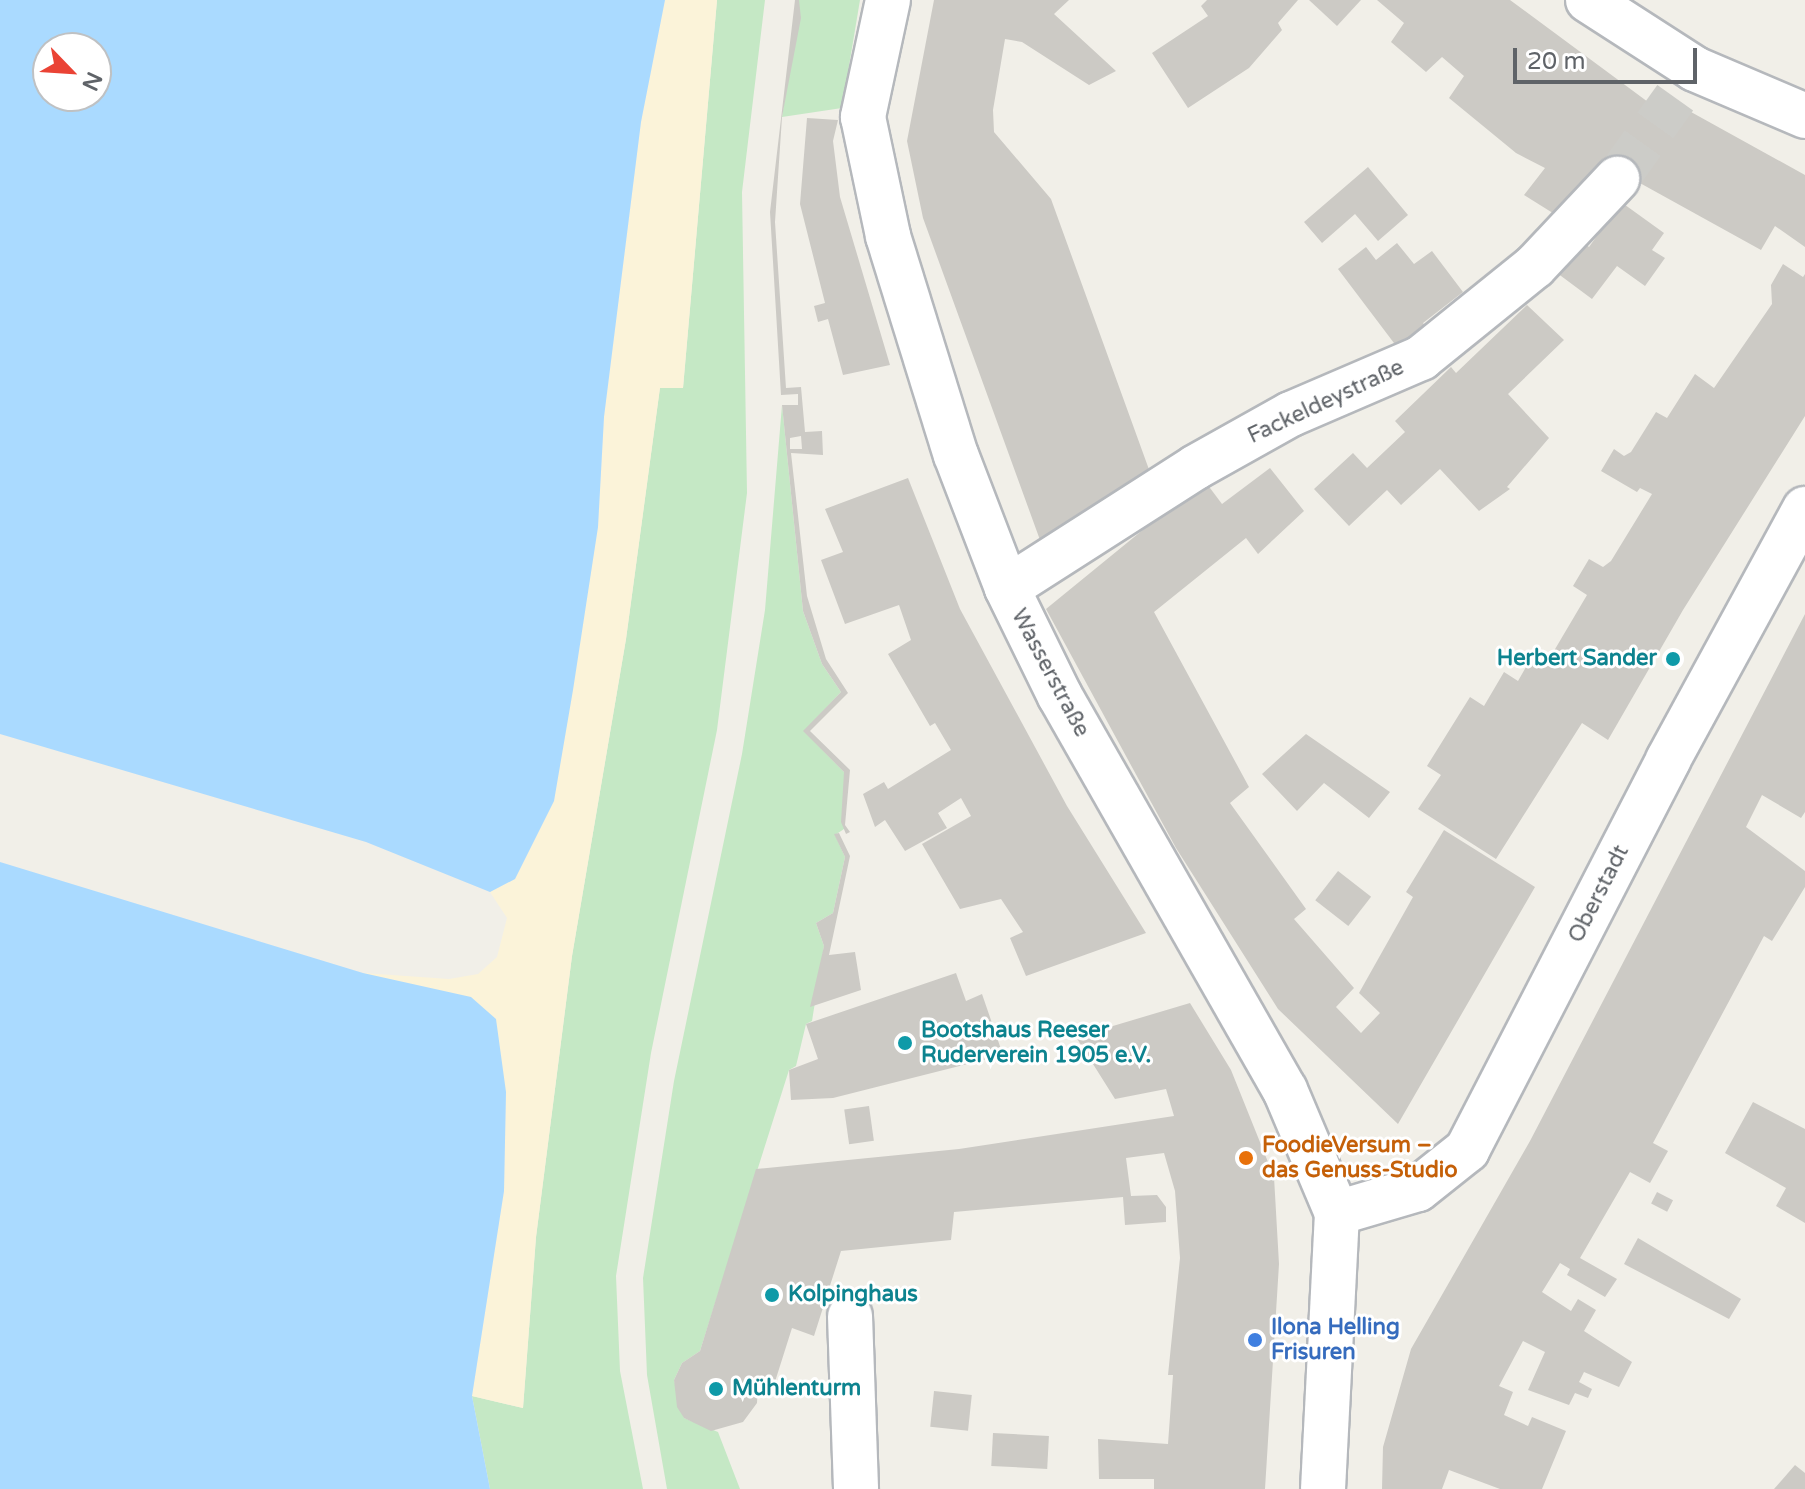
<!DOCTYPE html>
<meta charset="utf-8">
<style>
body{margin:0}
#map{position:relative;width:1805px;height:1489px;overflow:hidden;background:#f1efe8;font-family:"Varela Round",sans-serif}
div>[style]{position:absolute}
.green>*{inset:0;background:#c5e8c5}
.sand>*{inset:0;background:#fbf3d9}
.water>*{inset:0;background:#aadaff}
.building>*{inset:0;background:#cccac5;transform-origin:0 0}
.street-tunnel>*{height:44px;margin-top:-22px;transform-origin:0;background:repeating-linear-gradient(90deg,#ccccc8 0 44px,transparent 0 66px)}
.roads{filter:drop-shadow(2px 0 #b5b8bc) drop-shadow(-2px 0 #b5b8bc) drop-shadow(0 2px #b5b8bc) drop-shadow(0 -2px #b5b8bc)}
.street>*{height:44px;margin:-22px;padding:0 22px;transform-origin:22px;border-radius:22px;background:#fff}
.dots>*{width:22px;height:22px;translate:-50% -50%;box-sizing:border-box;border:4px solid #fff;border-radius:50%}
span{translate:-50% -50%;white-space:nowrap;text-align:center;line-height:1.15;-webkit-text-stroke:6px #fff;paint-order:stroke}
.street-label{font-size:22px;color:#5f6368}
.culture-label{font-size:22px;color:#0d838f;font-weight:700}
.right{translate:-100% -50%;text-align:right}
.left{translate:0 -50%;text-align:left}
.food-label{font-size:22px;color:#c56008;font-weight:700}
.shop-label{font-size:22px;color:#366cbe;font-weight:700}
.north{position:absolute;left:32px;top:32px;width:80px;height:80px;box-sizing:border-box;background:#fff;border:2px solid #bfc1c3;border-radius:50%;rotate:115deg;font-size:22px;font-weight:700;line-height:32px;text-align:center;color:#5f6368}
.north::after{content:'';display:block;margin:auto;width:28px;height:36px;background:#ea4335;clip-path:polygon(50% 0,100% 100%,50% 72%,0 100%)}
.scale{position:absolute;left:1513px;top:48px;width:184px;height:36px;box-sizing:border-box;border:4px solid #5f6368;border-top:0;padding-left:10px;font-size:24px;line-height:28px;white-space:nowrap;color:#5f6368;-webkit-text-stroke:6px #fff;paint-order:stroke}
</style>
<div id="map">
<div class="green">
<div style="clip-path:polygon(717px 0,765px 0,742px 192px,747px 493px,717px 730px,651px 1053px,616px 1276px,620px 1371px,643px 1489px,490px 1489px,472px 1396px,523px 1408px,536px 1237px,572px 956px,626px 639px,660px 387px,683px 388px)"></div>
<div style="clip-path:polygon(799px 0,860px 0,842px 108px,782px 117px)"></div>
<div style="clip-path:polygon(782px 405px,803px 611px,822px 664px,841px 692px,804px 731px,844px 772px,844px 829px,835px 835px,845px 857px,833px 913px,816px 923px,824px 946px,812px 1021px,806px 1024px,796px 1066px,789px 1070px,700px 1351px,682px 1363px,674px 1380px,684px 1418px,718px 1432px,740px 1489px,667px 1489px,647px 1375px,643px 1278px,674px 1081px,742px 754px,765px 610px)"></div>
</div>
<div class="sand">
<div style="clip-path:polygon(665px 0,717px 0,683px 388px,660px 388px,626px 639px,572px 956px,536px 1237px,523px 1408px,472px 1396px,504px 1191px,506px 1092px,363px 973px,449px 979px,478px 974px,497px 957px,507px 918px,490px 892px,515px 879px,554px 801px,598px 527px,604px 417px,641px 122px)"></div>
</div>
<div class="water">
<div style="clip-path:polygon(evenodd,0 0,665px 0,641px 122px,604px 417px,598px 527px,573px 690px,554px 801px,515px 879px,490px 892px,366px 842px,0 734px,0 0,96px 48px,96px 96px,48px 96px,48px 48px,96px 48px)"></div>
<div style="clip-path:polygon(0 862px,363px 973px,471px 997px,496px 1019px,506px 1092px,504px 1191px,472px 1396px,490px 1489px,0 1489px)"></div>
</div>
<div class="building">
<div style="clip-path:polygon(evenodd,795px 0,799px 0,801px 18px,782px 117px,775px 222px,786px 388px,801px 387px,805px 432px,822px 431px,823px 455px,791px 453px,807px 596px,826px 659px,848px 693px,810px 731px,850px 770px,845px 825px,850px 832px,846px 834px,841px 822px,844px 772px,803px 731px,841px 692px,822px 664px,803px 611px,782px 405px,798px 405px,798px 394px,781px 395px,770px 212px,795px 0,801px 436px,802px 449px,790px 449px,790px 438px,801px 436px)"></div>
<div style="clip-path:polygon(934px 0,1069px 0,1054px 14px,1116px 71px,1089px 85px,1022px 42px,1005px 39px,993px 110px,994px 132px,1051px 199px,1151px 475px,1083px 524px,1040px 540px,923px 218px,907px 141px)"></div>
<div style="clip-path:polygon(1207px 0,1298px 0,1278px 23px,1282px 30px,1249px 68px,1188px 108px,1152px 53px,1208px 16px,1201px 6px)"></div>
<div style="clip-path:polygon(1309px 0,1361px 0,1337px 26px)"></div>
<div style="clip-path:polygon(1377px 0,1510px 0,1648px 102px,1658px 87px,1682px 107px,1805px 175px,1805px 247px,1775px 226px,1761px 250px,1629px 177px,1556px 215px,1524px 195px,1545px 168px,1516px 153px,1449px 98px,1464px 76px,1442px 57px,1426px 72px,1391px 42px,1404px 23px)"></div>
<div style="clip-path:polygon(807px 118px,838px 120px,833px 141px,840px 197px,890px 365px,843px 375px,828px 319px,818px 322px,814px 306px,825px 303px,800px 204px)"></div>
<div style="clip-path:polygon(1368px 167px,1408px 215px,1378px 241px,1355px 214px,1322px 243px,1304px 222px)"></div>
<div style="clip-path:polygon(1621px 202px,1664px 233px,1652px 250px,1665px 258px,1645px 286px,1617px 266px,1592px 299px,1553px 270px,1577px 237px,1589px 247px)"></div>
<div style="clip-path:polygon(1397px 243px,1414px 264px,1432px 251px,1463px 292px,1423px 323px,1428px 330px,1400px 351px,1338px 269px,1366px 247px,1376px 260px)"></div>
<div style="clip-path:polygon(1783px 264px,1803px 277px,1805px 274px,1805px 416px,1683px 610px,1608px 740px,1582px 723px,1496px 859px,1418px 809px,1441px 775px,1427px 766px,1470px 697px,1484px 706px,1504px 672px,1518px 681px,1534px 653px,1548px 661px,1587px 595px,1573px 586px,1589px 559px,1603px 567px,1611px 561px,1652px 494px,1640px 488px,1637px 492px,1601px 471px,1614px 449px,1624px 456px,1631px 452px,1656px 412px,1667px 418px,1695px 374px,1714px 388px,1772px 304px,1771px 285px)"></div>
<div style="clip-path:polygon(1527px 305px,1564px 340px,1508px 394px,1549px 438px,1507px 487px,1510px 489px,1479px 511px,1440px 469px,1401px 505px,1387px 490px,1349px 526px,1314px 489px,1353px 453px,1367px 468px,1405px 432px,1395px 421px,1451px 367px,1456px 373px)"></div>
<div style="clip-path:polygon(1270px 468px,1304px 511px,1258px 554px,1246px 538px,1154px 612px,1249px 787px,1230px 803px,1306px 909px,1294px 919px,1354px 988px,1336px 1007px,1361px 1033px,1380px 1013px,1359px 993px,1413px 897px,1406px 892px,1444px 830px,1535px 887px,1398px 1124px,1278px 1009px,1176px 848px,1046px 609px,1204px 480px,1222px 504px)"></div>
<div style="clip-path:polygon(908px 478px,960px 609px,1067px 806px,1146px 933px,1026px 976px,1010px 938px,1023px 932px,1001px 899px,960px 909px,922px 844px,971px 816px,961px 798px,938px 813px,947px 828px,905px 851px,885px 820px,875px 827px,863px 794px,884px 782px,888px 789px,951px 750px,935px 723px,930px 726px,888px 654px,911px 640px,899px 605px,845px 624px,821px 560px,843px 552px,825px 509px)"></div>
<div style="clip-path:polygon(1805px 614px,1805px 812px,1801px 818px,1762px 795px,1746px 827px,1805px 871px,1805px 887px,1772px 941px,1764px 936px,1653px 1143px,1668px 1151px,1650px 1183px,1630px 1172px,1580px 1258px,1617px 1279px,1605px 1297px,1567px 1275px,1570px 1269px,1560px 1263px,1542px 1292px,1571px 1311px,1578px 1299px,1596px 1310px,1584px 1331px,1632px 1362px,1619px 1387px,1584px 1372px,1579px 1382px,1592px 1389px,1588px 1398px,1575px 1393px,1569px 1405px,1528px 1390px,1545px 1352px,1523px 1341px,1499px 1386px,1513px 1392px,1504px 1415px,1528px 1426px,1532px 1417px,1566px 1431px,1542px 1489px,1500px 1489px,1449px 1470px,1442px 1489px,1382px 1489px,1383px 1447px,1411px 1349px,1530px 1141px)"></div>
<div style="clip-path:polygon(1306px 734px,1390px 792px,1369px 818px,1324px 783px,1297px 811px,1262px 774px)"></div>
<div style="clip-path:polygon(839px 833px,850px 856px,829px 955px,855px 952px,861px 990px,810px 1007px,824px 946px,816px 923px,833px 913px,845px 857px,834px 834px)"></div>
<div style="left:1338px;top:871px;width:42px;height:37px;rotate:38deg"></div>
<div style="clip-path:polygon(956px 973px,966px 1001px,982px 994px,1003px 1055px,833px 1098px,791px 1100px,789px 1070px,818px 1059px,806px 1024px)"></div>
<div style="clip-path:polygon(1190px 1003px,1231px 1070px,1274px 1177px,1279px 1264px,1265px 1489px,1154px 1489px,1154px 1479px,1099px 1479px,1098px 1439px,1168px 1444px,1173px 1375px,1168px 1375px,1180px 1258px,1175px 1191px,1164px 1153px,1126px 1158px,1131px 1196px,1157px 1195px,1166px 1207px,1166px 1222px,1125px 1225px,1123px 1197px,954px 1212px,951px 1240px,841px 1251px,814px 1336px,792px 1328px,773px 1388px,758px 1384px,757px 1403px,743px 1422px,711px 1431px,684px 1418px,677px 1407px,674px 1380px,682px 1363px,700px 1351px,756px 1169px,959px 1149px,1174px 1116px,1166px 1089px,1115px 1099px,1076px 1037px)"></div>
<div style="clip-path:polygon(1753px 1102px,1805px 1129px,1805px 1223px,1776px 1206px,1786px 1188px,1725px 1153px)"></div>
<div style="left:869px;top:1106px;width:35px;height:25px;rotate:82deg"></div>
<div style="left:1657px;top:1192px;width:18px;height:13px;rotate:27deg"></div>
<div style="clip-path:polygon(1638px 1238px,1741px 1299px,1729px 1319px,1624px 1264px)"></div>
<div style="left:934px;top:1391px;width:38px;height:36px;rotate:6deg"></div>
<div style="left:993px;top:1433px;width:56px;height:33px;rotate:3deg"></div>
<div style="clip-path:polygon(1795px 1465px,1805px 1473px,1805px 1489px,1774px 1489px)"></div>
</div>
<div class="street-tunnel">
<div style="left:1617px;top:179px;width:100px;rotate:-54.4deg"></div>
</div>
<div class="roads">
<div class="street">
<div style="left:888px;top:0;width:120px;rotate:102.1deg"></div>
<div style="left:863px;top:117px;width:122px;rotate:78.1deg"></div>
<div style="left:888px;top:236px;width:229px;rotate:72.8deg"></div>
<div style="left:956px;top:455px;width:142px;rotate:69deg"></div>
<div style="left:1007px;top:588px;width:120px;rotate:63.9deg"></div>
<div style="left:1060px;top:696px;width:454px;rotate:60.3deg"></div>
<div style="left:1285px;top:1090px;width:134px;rotate:67.1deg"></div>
<div style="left:1337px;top:1213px;width:276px;rotate:92.9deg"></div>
<div style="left:1588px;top:0;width:127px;rotate:32.8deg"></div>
<div style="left:1695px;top:69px;width:120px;rotate:23.1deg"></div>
<div style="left:1007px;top:588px;width:224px;rotate:-32.6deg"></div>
<div style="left:1196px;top:467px;width:109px;rotate:-29.2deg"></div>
<div style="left:1291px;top:414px;width:142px;rotate:-23.3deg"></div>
<div style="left:1421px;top:358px;width:146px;rotate:-38.9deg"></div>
<div style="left:1535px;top:266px;width:120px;rotate:-46.7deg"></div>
<div style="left:1337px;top:1213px;width:84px;rotate:-16.5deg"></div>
<div style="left:1418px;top:1189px;width:63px;rotate:-38.5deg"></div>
<div style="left:1467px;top:1150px;width:439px;rotate:-62.7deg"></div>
<div style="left:1668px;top:760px;width:286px;rotate:-61.4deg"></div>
<div style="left:850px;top:1316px;width:173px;rotate:88deg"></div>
</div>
</div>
<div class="dots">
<div style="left:1673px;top:659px;background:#0f9aa8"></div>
<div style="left:905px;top:1043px;background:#0f9aa8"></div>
<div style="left:1246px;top:1158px;background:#e8710a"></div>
<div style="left:772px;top:1295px;background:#0f9aa8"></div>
<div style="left:1255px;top:1340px;background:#3f7fe0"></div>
<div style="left:716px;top:1389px;background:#0f9aa8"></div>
</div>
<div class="street-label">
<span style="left:1326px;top:402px;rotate:-25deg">Fackeldeystraße</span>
<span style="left:1050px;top:673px;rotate:62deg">Wasserstraße</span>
<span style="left:1599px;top:894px;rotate:-63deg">Oberstadt</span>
</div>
<div class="culture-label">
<span class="right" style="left:1657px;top:659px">Herbert Sander</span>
<span class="left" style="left:921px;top:1043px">Bootshaus Reeser<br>Ruderverein 1905 e.V.</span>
<span class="left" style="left:788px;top:1295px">Kolpinghaus</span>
<span class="left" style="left:732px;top:1389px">Mühlenturm</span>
</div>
<div class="food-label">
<span class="left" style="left:1262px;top:1158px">FoodieVersum –<br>das Genuss-Studio</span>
</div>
<div class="shop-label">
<span class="left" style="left:1271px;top:1340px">Ilona Helling<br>Frisuren</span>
</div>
<div class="north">N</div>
<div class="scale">20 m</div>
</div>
